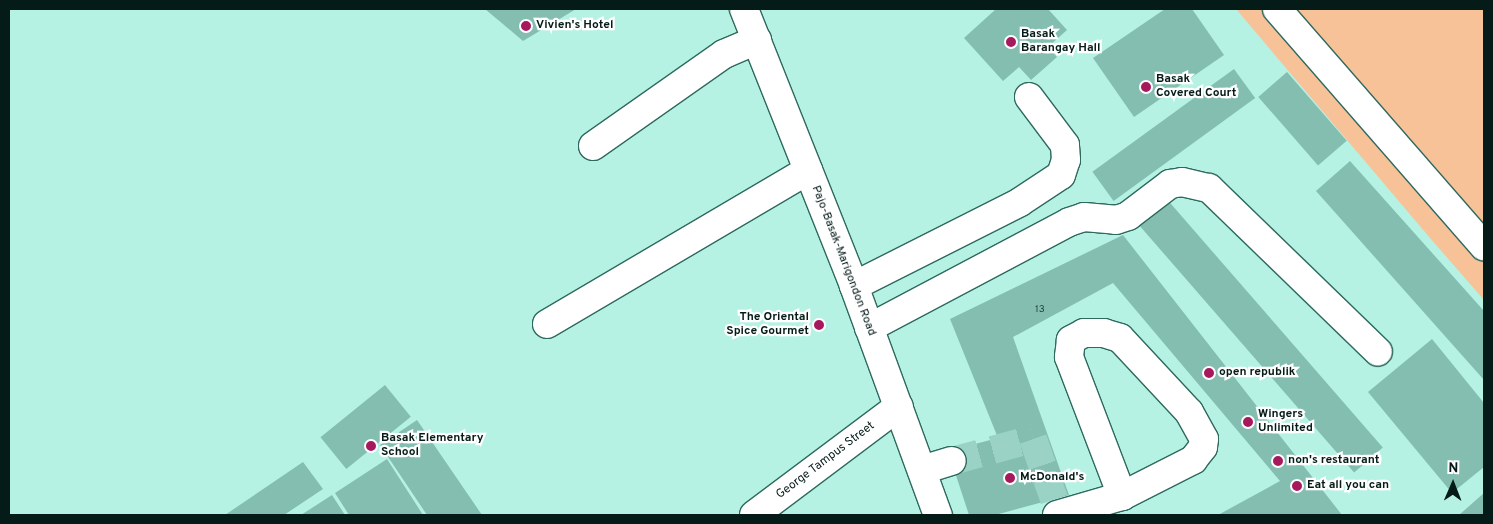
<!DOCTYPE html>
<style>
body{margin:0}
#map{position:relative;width:1493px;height:524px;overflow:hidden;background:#b5f2e4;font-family:Overpass,sans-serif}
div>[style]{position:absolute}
.green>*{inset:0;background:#f8c298}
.building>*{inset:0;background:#83beb1;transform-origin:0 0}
.minor-tunnel>*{height:28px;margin-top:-14px;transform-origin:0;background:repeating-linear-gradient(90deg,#9ad2c5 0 28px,transparent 0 42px)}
.roads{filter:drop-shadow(1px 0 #2e695e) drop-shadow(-1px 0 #2e695e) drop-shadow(0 1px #2e695e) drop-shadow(0 -1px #2e695e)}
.minor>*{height:28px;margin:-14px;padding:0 14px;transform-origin:14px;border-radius:14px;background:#fff}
.major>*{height:28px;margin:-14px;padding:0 14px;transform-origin:14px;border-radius:14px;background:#fff}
.dots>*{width:14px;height:14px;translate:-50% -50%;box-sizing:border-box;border:2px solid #fff;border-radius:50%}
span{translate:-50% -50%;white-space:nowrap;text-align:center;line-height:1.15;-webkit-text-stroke:4.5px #fff;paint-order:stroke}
.number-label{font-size:10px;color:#24443e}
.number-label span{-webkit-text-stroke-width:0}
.poi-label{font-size:12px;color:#041b17;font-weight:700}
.left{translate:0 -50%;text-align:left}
.right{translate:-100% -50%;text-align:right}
.street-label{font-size:12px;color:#041b17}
.frame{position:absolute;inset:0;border:10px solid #041b17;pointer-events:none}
.north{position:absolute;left:1428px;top:459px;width:50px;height:50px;-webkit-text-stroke:4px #fff;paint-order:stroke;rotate:1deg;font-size:14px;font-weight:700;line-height:20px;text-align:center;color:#041b17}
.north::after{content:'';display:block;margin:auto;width:18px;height:22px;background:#041b17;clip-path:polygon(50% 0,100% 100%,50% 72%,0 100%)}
</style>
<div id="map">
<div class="green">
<div style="clip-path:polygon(1236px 9px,1484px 9px,1484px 300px,1430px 238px)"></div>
</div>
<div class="building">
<div style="clip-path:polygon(485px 9px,576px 9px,523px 41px)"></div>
<div style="clip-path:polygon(996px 9px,1048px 9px,1067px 30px,1048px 47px,1057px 57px,1031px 80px,1019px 67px,1003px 81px,964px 38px)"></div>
<div style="clip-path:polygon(1165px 9px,1192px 9px,1224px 55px,1134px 117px,1093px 58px)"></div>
<div style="left:1234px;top:69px;width:36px;height:175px;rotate:54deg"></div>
<div style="left:1287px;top:72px;width:91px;height:38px;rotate:49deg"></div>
<div style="clip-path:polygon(1350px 161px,1484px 311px,1484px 380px,1316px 191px)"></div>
<div style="left:1165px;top:197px;width:332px;height:38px;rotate:49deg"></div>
<div style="clip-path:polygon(1123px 235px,1342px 515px,1218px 515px,1280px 481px,1113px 283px,1013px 337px,1069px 495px,995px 515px,969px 515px,948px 451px,998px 438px,950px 319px)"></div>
<div style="clip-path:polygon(1432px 339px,1484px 403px,1484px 467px,1452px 493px,1368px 392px)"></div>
<div style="left:385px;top:385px;width:41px;height:83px;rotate:51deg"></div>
<div style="clip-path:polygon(417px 420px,482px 515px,427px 515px,380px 445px)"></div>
<div style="clip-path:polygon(387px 459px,423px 515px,349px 515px,335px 493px)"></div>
<div style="clip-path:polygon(303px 462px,323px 489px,284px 515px,225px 515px)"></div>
<div style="clip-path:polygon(1484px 493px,1484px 515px,1459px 515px)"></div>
<div style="clip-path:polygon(332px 495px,345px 515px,301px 515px)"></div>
</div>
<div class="minor-tunnel">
<div style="left:952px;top:461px;width:84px;rotate:-15.2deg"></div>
<div style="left:1033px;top:439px;width:64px;rotate:70.7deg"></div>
</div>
<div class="roads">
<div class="minor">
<div style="left:1277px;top:9px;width:315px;rotate:48.9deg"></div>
<div style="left:593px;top:146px;width:160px;rotate:-35.1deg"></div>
<div style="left:724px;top:54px;width:36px;rotate:-23deg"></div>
<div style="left:854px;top:286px;width:186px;rotate:-26.8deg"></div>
<div style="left:1020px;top:202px;width:49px;rotate:-33.4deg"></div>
<div style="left:1061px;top:175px;width:16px;rotate:-72deg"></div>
<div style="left:1066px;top:160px;width:15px;rotate:-94deg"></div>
<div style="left:1065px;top:145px;width:60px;rotate:-126.9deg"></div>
<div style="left:547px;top:324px;width:303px;rotate:-30.5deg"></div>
<div style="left:869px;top:328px;width:226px;rotate:-27.9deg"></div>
<div style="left:1069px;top:222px;width:16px;rotate:-18deg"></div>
<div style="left:1084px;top:217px;width:32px;rotate:5deg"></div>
<div style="left:1116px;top:220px;width:13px;rotate:-18deg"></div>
<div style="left:1128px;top:216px;width:53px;rotate:-37.3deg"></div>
<div style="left:1170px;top:184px;width:12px;rotate:-9deg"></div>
<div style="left:1182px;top:182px;width:28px;rotate:13deg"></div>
<div style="left:1209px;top:188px;width:235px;rotate:44.1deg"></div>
<div style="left:922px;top:470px;width:31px;rotate:-17deg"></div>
<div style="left:754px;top:515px;width:181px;rotate:-36.9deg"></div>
<div style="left:1057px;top:515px;width:68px;rotate:-16.3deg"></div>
<div style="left:1122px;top:496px;width:80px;rotate:-26.9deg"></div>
<div style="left:1193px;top:460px;width:16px;rotate:-52deg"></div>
<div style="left:1203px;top:447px;width:8px;rotate:-83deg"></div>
<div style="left:1204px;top:439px;width:31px;rotate:-119deg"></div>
<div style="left:1189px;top:412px;width:101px;rotate:-133deg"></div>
<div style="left:1120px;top:338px;width:17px;rotate:-163deg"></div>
<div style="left:1104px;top:333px;width:20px;rotate:180deg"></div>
<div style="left:1084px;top:333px;width:15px;rotate:152deg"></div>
<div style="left:1071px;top:340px;width:17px;rotate:97deg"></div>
<div style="left:1069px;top:357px;width:149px;rotate:69.1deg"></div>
</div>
<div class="major">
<div style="left:744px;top:9px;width:298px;rotate:68.3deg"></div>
<div style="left:854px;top:286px;width:244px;rotate:69.9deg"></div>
</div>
</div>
<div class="dots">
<div style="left:526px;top:26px;background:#a6195c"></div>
<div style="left:1011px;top:42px;background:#a6195c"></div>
<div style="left:1146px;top:87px;background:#a6195c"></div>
<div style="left:819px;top:325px;background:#a6195c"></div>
<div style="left:1209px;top:373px;background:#a6195c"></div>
<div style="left:1248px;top:422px;background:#a6195c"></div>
<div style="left:371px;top:446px;background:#a6195c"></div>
<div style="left:1278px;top:461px;background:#a6195c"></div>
<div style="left:1010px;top:478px;background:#a6195c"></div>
<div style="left:1297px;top:486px;background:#a6195c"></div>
</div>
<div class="number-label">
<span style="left:1040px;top:310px">13</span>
</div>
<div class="poi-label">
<span class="left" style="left:536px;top:26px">Vivien's Hotel</span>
<span class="left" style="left:1021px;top:42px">Basak<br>Barangay Hall</span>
<span class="left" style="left:1156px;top:87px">Basak<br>Covered Court</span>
<span class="right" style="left:809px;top:325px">The Oriental<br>Spice Gourmet</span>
<span class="left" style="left:1219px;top:373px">open republik</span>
<span class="left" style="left:1258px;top:422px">Wingers<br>Unlimited</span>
<span class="left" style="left:381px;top:446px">Basak Elementary<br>School</span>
<span class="left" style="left:1288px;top:461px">non's restaurant</span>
<span class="left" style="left:1020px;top:478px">McDonald's</span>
<span class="left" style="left:1307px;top:486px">Eat all you can</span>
</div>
<div class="street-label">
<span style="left:843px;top:261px;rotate:69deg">Pajo-Basak-Marigondon Road</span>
<span style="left:826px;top:461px;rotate:-37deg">George Tampus Street</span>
</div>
<div class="frame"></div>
<div class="north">N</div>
</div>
